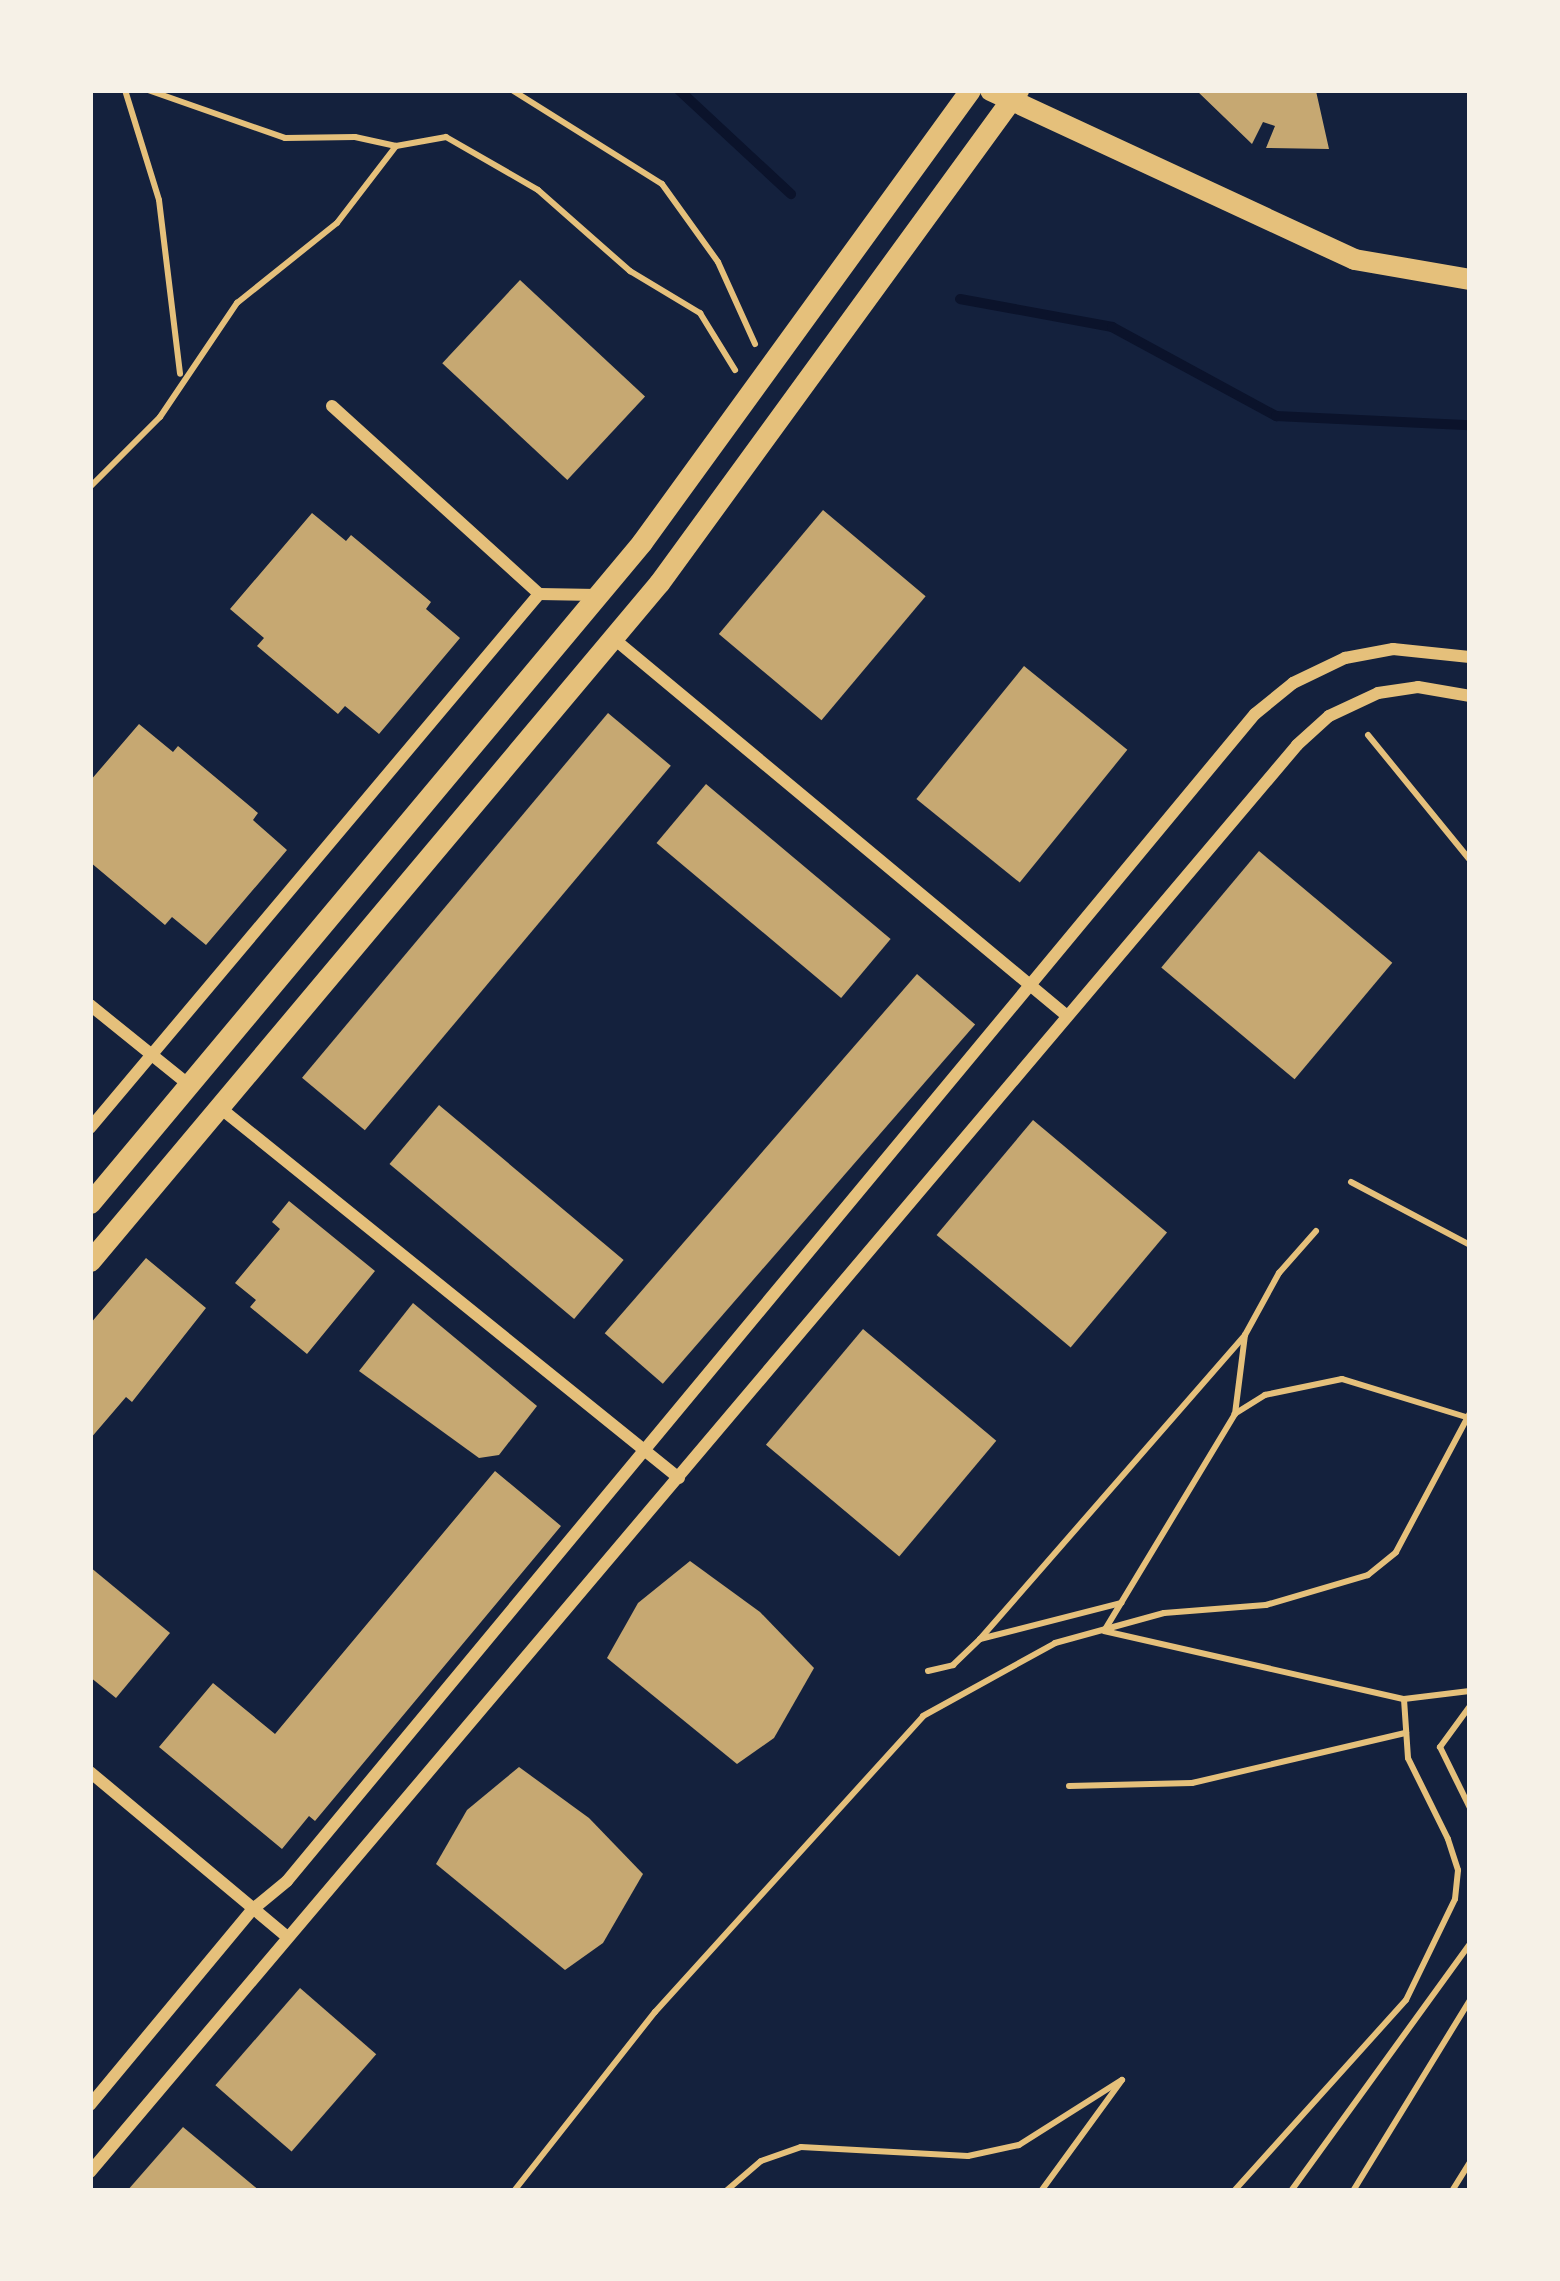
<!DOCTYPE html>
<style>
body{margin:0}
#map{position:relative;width:1560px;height:2281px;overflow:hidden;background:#14213d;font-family:Inter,sans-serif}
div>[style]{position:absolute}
.stream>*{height:10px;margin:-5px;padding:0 5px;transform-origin:5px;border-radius:5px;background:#0b132b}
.building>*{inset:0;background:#c6a872;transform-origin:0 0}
.path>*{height:6px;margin:-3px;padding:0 3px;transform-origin:3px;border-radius:3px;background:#e5c07b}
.minor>*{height:12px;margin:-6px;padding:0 6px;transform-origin:6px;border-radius:6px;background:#e5c07b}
.tertiary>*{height:21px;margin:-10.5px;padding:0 10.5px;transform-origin:10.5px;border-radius:10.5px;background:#e5c07b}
span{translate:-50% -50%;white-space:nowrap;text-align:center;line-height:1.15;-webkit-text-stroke:9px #f6f1e7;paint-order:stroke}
.frame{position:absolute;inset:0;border:93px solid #f6f1e7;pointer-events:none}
</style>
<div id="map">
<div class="stream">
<div style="left:679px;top:90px;width:153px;rotate:42.9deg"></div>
<div style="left:960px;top:299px;width:155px;rotate:10.4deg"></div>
<div style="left:1112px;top:327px;width:187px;rotate:28.5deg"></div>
<div style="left:1276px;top:416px;width:194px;rotate:2.7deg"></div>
</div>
<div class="building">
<div style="clip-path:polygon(1196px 90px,1316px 91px,1329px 149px,1266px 148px,1275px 126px,1263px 122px,1252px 144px)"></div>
<div style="left:520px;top:280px;width:171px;height:114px;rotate:43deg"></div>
<div style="left:823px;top:510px;width:134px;height:162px;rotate:40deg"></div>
<div style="clip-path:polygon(312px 513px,346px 541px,351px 535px,431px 602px,426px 609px,460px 638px,379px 734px,345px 706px,338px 714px,257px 646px,264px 638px,230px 609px)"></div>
<div style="left:1024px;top:666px;width:133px;height:171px;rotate:39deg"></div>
<div style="left:608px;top:713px;width:82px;height:476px;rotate:40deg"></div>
<div style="clip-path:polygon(139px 724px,173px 752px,178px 746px,258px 813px,253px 820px,287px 850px,206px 945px,172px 917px,165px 925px,90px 862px,90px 781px)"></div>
<div style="left:706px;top:784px;width:241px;height:77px;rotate:40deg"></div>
<div style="left:1259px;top:851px;width:174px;height:152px;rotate:40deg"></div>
<div style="left:917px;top:974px;width:77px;height:476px;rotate:41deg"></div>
<div style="left:439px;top:1105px;width:241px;height:77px;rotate:40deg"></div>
<div style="left:1033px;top:1120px;width:175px;height:150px;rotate:40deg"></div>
<div style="clip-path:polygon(289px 1201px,375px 1271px,307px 1354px,250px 1307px,256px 1300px,235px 1283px,280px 1229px,272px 1222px)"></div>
<div style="clip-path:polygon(146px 1258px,206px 1308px,132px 1402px,126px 1397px,90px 1439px,90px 1324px)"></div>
<div style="clip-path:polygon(413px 1303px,537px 1406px,499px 1455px,479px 1458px,359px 1371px)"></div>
<div style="left:863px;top:1329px;width:174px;height:151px;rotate:40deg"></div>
<div style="clip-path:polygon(495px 1471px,561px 1526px,315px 1821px,309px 1816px,282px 1849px,159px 1747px,213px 1683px,275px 1734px)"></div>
<div style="clip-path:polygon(690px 1561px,760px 1612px,814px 1668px,774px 1738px,737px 1764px,607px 1658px,638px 1603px)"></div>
<div style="clip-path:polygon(90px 1567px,170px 1633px,116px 1698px,90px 1677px)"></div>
<div style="clip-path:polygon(519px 1767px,589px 1818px,643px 1874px,603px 1943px,565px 1970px,436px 1864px,467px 1810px)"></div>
<div style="left:300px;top:1988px;width:101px;height:129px;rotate:41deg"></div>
<div style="clip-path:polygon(183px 2127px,260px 2191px,127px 2191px)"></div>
</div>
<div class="path">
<div style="left:125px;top:90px;width:115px;rotate:72.8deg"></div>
<div style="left:159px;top:200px;width:175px;rotate:83.1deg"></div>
<div style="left:148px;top:90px;width:145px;rotate:19.3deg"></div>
<div style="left:285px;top:138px;width:70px;rotate:-0.8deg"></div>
<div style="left:355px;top:137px;width:42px;rotate:12.4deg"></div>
<div style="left:396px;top:146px;width:51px;rotate:-10.2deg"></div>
<div style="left:446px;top:137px;width:106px;rotate:29.9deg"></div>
<div style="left:538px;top:190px;width:123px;rotate:41.4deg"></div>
<div style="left:630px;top:271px;width:82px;rotate:31deg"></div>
<div style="left:700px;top:313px;width:67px;rotate:58.4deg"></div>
<div style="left:512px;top:90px;width:177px;rotate:32.1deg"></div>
<div style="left:662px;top:184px;width:96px;rotate:54.3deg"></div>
<div style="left:718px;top:262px;width:90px;rotate:65.7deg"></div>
<div style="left:90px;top:487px;width:99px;rotate:-45deg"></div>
<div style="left:160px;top:417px;width:138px;rotate:-56deg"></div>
<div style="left:237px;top:303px;width:128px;rotate:-38.7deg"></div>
<div style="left:337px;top:223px;width:97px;rotate:-52.5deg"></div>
<div style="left:1368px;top:735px;width:161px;rotate:50.8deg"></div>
<div style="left:1351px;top:1182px;width:135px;rotate:27.9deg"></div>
<div style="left:1235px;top:1414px;width:80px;rotate:-82.8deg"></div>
<div style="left:1245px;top:1335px;width:71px;rotate:-61.3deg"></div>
<div style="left:1279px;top:1273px;width:56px;rotate:-48.6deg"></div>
<div style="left:1466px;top:1417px;width:130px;rotate:-163deg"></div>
<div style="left:1342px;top:1379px;width:79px;rotate:168.3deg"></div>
<div style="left:1265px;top:1395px;width:36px;rotate:148deg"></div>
<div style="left:1235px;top:1414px;width:253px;rotate:121.1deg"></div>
<div style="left:1104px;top:1631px;width:308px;rotate:12.8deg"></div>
<div style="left:1404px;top:1699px;width:66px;rotate:-6.9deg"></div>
<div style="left:980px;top:1639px;width:403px;rotate:-48.9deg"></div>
<div style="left:928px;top:1671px;width:26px;rotate:-13deg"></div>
<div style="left:953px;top:1665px;width:37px;rotate:-44deg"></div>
<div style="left:980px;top:1639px;width:146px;rotate:-14.3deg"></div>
<div style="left:1470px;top:1706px;width:51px;rotate:126.2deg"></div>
<div style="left:1440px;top:1747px;width:68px;rotate:63.8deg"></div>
<div style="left:1069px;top:1786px;width:123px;rotate:-1.4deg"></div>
<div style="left:1192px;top:1783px;width:220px;rotate:-13.2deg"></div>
<div style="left:514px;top:2191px;width:228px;rotate:-51.8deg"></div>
<div style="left:655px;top:2012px;width:399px;rotate:-47.8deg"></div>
<div style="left:923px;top:1716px;width:151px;rotate:-28.9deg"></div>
<div style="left:1055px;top:1643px;width:113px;rotate:-15.4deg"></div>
<div style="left:1164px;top:1613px;width:102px;rotate:-4.5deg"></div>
<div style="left:1266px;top:1605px;width:106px;rotate:-16.4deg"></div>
<div style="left:1368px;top:1575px;width:36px;rotate:-39deg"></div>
<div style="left:1396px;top:1552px;width:157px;rotate:-62deg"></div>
<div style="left:726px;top:2191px;width:46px;rotate:-40.6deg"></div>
<div style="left:761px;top:2161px;width:42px;rotate:-19.3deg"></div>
<div style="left:801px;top:2147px;width:167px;rotate:3.1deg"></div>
<div style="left:968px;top:2156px;width:52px;rotate:-12.2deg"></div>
<div style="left:1019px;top:2145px;width:122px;rotate:-32.3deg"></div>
<div style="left:1122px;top:2080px;width:137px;rotate:126.1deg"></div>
<div style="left:1234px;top:2191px;width:257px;rotate:-48deg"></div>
<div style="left:1406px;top:2000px;width:112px;rotate:-64.1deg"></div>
<div style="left:1455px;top:1899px;width:29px;rotate:-84deg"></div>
<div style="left:1458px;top:1870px;width:33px;rotate:-108deg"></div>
<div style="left:1448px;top:1839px;width:90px;rotate:-116.3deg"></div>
<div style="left:1408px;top:1758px;width:59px;rotate:-93.9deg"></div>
<div style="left:1291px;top:2191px;width:305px;rotate:-54.1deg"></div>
<div style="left:1353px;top:2191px;width:224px;rotate:-58.5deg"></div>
<div style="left:1452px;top:2191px;width:34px;rotate:-58deg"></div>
</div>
<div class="minor">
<div style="left:332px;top:406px;width:280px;rotate:42.2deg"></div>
<div style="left:613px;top:638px;width:589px;rotate:39.77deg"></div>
<div style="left:90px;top:1005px;width:127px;rotate:38.9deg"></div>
<div style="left:219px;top:1107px;width:591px;rotate:38.89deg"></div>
<div style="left:90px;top:1128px;width:698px;rotate:-49.94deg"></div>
<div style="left:539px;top:594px;width:58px;rotate:1deg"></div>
<div style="left:90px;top:1772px;width:257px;rotate:39.9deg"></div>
<div style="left:90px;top:2105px;width:255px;rotate:-50.3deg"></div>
<div style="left:253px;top:1909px;width:44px;rotate:-39.5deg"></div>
<div style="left:287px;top:1881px;width:1516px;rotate:-50.33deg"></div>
<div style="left:1255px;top:714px;width:49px;rotate:-39.2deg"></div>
<div style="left:1293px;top:683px;width:58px;rotate:-25.7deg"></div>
<div style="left:1345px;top:658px;width:49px;rotate:-10.6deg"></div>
<div style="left:1393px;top:649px;width:77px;rotate:5.9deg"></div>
<div style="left:90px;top:2172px;width:1869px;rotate:-49.77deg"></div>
<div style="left:1297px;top:745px;width:43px;rotate:-42.2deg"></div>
<div style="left:1329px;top:716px;width:54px;rotate:-25.1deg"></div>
<div style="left:1378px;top:693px;width:40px;rotate:-8.5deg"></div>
<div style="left:1418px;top:687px;width:53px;rotate:9.8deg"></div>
</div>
<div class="tertiary">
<div style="left:990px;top:90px;width:401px;rotate:24.9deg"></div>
<div style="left:1354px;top:259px;width:118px;rotate:9.8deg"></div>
<div style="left:90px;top:1203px;width:861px;rotate:-50.13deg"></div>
<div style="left:642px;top:542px;width:558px;rotate:-54.03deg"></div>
<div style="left:90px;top:1261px;width:885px;rotate:-50deg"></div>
<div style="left:659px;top:583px;width:610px;rotate:-53.94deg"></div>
</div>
<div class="frame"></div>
</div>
